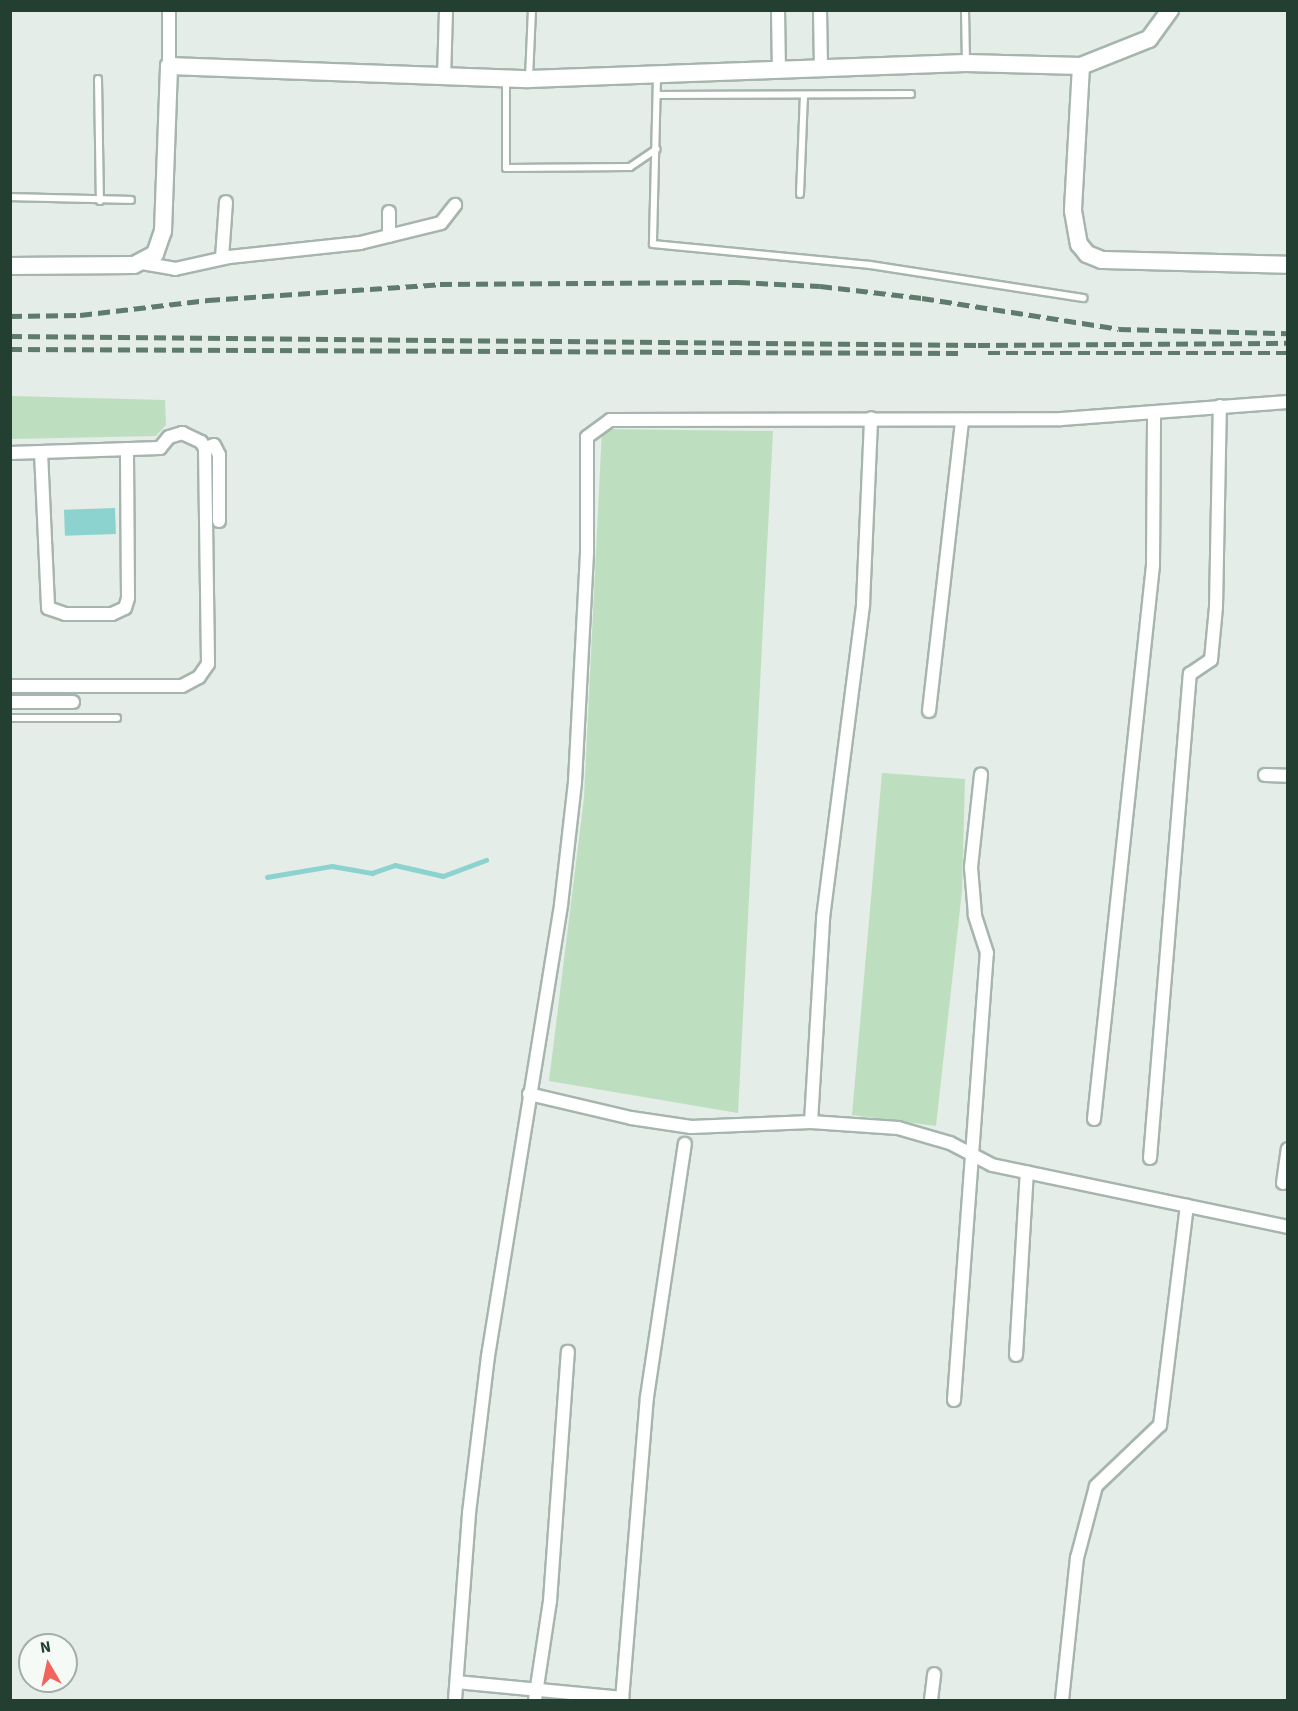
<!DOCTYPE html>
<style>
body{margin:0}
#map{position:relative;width:1298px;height:1711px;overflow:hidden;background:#e4ede7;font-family:"Source Sans 3",sans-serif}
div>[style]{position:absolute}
.green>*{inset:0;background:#bddfbf}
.water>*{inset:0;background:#8cd3cf;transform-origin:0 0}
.stream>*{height:4.5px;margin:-2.25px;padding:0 2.25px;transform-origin:2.25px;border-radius:2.25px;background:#8cd3cf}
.roads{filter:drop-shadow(2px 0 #a6b5ad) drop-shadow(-2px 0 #a6b5ad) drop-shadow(0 2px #a6b5ad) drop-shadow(0 -2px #a6b5ad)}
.lane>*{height:6px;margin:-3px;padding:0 3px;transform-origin:3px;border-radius:3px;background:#fff}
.street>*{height:12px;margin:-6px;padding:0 6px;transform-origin:6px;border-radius:6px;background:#fff}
.secondary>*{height:16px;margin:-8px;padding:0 8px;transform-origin:8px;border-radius:8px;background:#fff}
.rail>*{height:4.5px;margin-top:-2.25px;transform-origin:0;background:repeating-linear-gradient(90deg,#5e7b6d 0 12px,transparent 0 18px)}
span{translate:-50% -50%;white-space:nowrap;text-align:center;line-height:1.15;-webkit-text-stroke:6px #f5faf6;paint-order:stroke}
.frame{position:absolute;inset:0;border:12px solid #233f32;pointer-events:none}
.north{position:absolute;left:18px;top:1633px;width:60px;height:60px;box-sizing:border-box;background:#f5faf6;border:2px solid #a1afa8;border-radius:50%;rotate:351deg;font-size:16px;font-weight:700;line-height:24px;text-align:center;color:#233f32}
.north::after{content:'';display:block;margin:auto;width:21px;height:27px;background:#f3635c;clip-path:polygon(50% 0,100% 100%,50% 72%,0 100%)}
</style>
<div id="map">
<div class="green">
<div style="clip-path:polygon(11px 396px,165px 400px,166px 425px,156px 436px,11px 439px)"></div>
<div style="clip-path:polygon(602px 429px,773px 431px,738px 1113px,549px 1081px,584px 798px)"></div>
<div style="clip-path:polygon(882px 773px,965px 779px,962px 891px,936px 1126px,852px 1115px)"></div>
</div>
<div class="water">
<div style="left:115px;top:508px;width:26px;height:51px;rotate:88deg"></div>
</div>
<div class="stream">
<div style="left:267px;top:877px;width:66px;rotate:-9.6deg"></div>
<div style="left:332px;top:866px;width:41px;rotate:9.9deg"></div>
<div style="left:372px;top:873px;width:24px;rotate:-19deg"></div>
<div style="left:395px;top:865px;width:49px;rotate:12.9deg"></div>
<div style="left:443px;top:876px;width:46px;rotate:-20.4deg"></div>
</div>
<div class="roads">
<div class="lane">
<div style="left:965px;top:10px;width:53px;rotate:88.9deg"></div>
<div style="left:657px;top:77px;width:167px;rotate:91.4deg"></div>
<div style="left:653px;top:244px;width:218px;rotate:5.5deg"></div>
<div style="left:870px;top:265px;width:216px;rotate:8.8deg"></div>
<div style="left:529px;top:78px;width:68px;rotate:-87.5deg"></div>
<div style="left:98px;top:79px;width:122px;rotate:89.1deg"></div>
<div style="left:506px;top:79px;width:89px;rotate:90deg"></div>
<div style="left:506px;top:168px;width:124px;rotate:-0.5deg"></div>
<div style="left:630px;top:167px;width:32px;rotate:-34deg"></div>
<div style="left:657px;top:95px;width:254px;rotate:-0.2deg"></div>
<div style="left:800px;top:194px;width:99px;rotate:-87.7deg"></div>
<div style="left:10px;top:197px;width:121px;rotate:1.4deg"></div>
<div style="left:10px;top:718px;width:107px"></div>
</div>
<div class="street">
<div style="left:778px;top:10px;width:61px;rotate:89.1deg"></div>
<div style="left:820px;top:10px;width:59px;rotate:89deg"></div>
<div style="left:169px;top:66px;width:56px;rotate:-90deg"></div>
<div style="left:444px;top:78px;width:68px;rotate:-88.3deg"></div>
<div style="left:389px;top:236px;width:24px;rotate:-90deg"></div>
<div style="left:222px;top:258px;width:56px;rotate:-85.9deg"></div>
<div style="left:142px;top:263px;width:34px;rotate:10deg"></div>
<div style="left:175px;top:269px;width:55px;rotate:-12.5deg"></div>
<div style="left:229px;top:257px;width:132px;rotate:-6.1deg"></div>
<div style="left:360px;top:243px;width:83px;rotate:-13.9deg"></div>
<div style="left:441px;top:223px;width:23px;rotate:-52deg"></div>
<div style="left:205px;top:448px;width:9px;rotate:-18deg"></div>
<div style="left:214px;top:445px;width:11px;rotate:63deg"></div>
<div style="left:219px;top:455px;width:66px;rotate:90deg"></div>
<div style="left:41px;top:452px;width:156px;rotate:87.4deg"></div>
<div style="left:48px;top:608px;width:18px;rotate:19deg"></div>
<div style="left:65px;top:614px;width:47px"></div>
<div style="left:112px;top:614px;width:14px;rotate:-25deg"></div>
<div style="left:125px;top:608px;width:10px;rotate:-73deg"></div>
<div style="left:128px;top:598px;width:149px;rotate:-90.4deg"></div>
<div style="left:10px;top:453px;width:150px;rotate:-1.9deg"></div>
<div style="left:160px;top:448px;width:14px;rotate:-51deg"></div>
<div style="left:169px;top:437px;width:14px;rotate:-17deg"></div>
<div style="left:182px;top:433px;width:21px;rotate:25deg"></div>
<div style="left:201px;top:442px;width:7px;rotate:56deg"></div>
<div style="left:205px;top:448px;width:216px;rotate:89.2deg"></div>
<div style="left:208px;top:664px;width:16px;rotate:125deg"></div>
<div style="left:199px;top:677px;width:19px;rotate:152deg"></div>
<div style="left:182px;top:686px;width:172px;rotate:180deg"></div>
<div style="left:10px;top:702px;width:63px"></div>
<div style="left:929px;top:711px;width:293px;rotate:-83.5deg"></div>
<div style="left:1265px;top:775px;width:23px;rotate:2deg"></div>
<div style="left:529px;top:1094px;width:105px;rotate:13.2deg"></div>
<div style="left:631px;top:1118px;width:61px;rotate:8.5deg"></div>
<div style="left:691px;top:1127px;width:120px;rotate:-2.4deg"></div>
<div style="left:811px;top:1122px;width:87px;rotate:3.9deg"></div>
<div style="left:898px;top:1128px;width:54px;rotate:16.1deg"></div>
<div style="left:950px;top:1143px;width:47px;rotate:27.6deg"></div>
<div style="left:992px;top:1165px;width:302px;rotate:11.8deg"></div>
<div style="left:1094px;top:1119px;width:557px;rotate:-83.92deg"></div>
<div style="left:1153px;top:565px;width:151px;rotate:-89.6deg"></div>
<div style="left:811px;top:1122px;width:204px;rotate:-86.6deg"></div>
<div style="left:823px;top:918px;width:317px;rotate:-82.7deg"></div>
<div style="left:863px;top:604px;width:186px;rotate:-87.5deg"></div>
<div style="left:1150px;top:1158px;width:486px;rotate:-85.3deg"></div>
<div style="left:1190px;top:674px;width:25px;rotate:-34deg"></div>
<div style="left:1211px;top:660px;width:53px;rotate:-84.6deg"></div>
<div style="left:1216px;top:607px;width:201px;rotate:-88.9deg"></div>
<div style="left:1283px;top:1183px;width:34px;rotate:-82deg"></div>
<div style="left:1016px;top:1355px;width:183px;rotate:-86.6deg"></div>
<div style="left:954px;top:1400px;width:448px;rotate:-85.8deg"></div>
<div style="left:987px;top:953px;width:40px;rotate:-108deg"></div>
<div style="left:975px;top:915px;width:48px;rotate:-94.8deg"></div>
<div style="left:971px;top:867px;width:93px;rotate:-83.8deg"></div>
<div style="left:457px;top:1682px;width:166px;rotate:5.5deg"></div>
<div style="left:455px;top:1700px;width:188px;rotate:-85.7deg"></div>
<div style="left:469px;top:1513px;width:158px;rotate:-83.1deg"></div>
<div style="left:488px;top:1356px;width:457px;rotate:-80.8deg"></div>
<div style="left:561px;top:905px;width:124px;rotate:-83.5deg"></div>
<div style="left:575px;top:782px;width:230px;rotate:-87deg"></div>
<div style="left:587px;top:552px;width:115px;rotate:-90deg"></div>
<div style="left:587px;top:437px;width:29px;rotate:-36deg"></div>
<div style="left:610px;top:420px;width:451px;rotate:-0.1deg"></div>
<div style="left:1061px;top:419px;width:228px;rotate:-4.3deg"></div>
<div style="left:535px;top:1700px;width:100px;rotate:-81.4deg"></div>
<div style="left:550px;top:1601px;width:250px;rotate:-85.9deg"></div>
<div style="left:622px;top:1700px;width:304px;rotate:-85.3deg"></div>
<div style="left:647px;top:1397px;width:256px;rotate:-81.5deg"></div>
<div style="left:931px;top:1700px;width:26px;rotate:-83deg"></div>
<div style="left:1062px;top:1700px;width:143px;rotate:-84deg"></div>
<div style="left:1077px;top:1558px;width:74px;rotate:-75.2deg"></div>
<div style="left:1096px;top:1486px;width:88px;rotate:-43.6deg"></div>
<div style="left:1160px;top:1425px;width:221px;rotate:-83deg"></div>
</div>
<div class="secondary">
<div style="left:1081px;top:66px;width:145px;rotate:93.2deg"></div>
<div style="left:1073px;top:211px;width:34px;rotate:80deg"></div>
<div style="left:1079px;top:244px;width:13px;rotate:51deg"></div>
<div style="left:1087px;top:254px;width:16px;rotate:22deg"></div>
<div style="left:1102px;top:260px;width:186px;rotate:1.5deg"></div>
<div style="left:10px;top:266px;width:124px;rotate:-0.5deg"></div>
<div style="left:134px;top:265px;width:24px;rotate:-28deg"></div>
<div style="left:155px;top:254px;width:24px;rotate:-71deg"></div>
<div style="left:163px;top:231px;width:165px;rotate:-87.9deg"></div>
<div style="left:169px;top:66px;width:360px;rotate:2.1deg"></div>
<div style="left:529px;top:79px;width:437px;rotate:-2.1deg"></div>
<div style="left:966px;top:63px;width:115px;rotate:1.5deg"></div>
<div style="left:1081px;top:66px;width:73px;rotate:-21.7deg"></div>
<div style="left:1149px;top:39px;width:36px;rotate:-54deg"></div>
</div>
</div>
<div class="rail">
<div style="left:10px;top:316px;width:70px;rotate:-0.8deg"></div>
<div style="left:80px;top:315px;width:129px;rotate:-6.7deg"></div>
<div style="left:208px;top:300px;width:233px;rotate:-3.9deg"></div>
<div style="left:440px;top:284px;width:298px;rotate:-0.4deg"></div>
<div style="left:738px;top:282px;width:82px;rotate:2.8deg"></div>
<div style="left:820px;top:286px;width:103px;rotate:6.7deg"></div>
<div style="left:922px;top:298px;width:199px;rotate:8.9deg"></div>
<div style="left:1119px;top:329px;width:169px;rotate:1.4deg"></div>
<div style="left:10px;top:336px;width:968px;rotate:0.53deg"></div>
<div style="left:978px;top:345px;width:310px;rotate:-0.4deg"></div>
<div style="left:10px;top:349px;width:951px;rotate:0.24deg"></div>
<div style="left:988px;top:353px;width:300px"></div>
</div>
<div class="frame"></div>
<div class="north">N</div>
</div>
